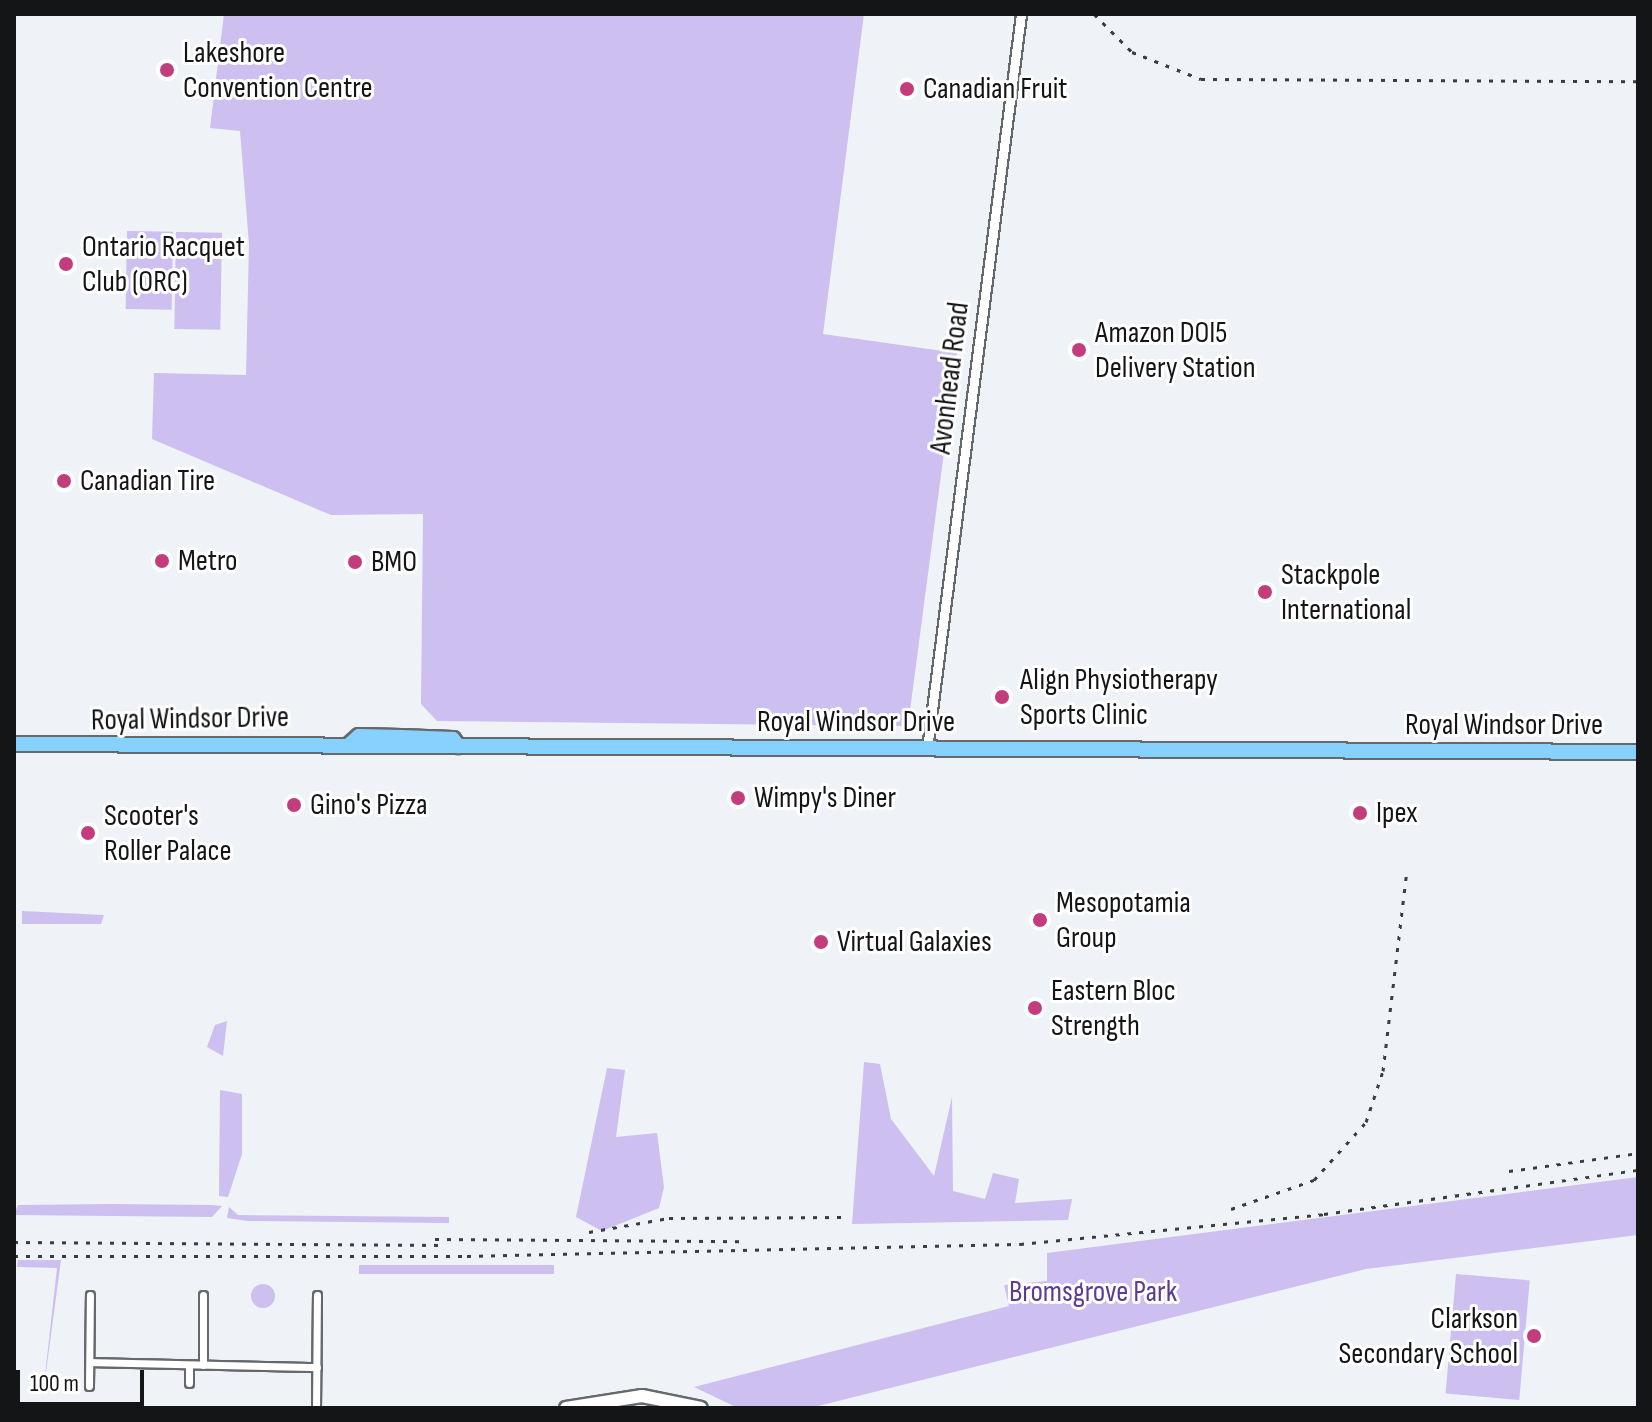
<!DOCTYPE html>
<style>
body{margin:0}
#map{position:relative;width:1652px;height:1422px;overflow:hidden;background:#eff2f6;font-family:"Sofia Sans Condensed",sans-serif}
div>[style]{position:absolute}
.green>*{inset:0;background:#cdbfef;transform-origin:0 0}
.round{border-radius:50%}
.roads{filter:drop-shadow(2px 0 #66696c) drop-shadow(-2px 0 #66696c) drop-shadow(0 2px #66696c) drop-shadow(0 -2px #66696c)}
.pedestrian>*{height:7px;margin:-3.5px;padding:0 3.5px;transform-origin:3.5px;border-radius:3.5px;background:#fff}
.minor>*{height:9px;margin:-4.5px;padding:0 4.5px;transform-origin:4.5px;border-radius:4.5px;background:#fff}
.tertiary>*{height:12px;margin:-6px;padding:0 6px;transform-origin:6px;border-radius:6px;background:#fff}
.primary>*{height:14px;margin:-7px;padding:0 7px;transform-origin:7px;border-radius:7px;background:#86d1fe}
.rail>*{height:3px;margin-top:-1.5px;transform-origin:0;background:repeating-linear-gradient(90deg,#3c3d3f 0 4px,transparent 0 12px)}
.dots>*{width:22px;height:22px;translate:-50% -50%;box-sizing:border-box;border:4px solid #fff;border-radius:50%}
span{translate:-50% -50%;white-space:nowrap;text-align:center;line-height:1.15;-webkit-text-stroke:6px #fff;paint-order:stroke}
.poi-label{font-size:30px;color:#141516}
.left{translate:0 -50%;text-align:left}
.right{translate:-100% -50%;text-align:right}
.street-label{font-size:30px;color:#141516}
.park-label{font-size:30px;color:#5c3b92}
.frame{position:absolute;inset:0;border:16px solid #141516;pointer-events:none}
.scale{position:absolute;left:16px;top:1370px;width:128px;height:36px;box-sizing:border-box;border:4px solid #141516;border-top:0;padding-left:10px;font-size:24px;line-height:28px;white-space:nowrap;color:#141516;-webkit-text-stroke:6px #fff;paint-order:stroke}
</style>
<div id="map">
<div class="green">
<div style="clip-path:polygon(224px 14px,864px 14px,823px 334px,957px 353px,908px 726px,437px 721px,421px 704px,423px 514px,331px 515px,152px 439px,154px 373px,246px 375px,249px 244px,240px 131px,210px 128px)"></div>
<div style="left:127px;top:231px;width:46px;height:78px;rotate:1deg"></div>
<div style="left:176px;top:232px;width:46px;height:97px;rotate:1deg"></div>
<div style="clip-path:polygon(22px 911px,104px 915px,101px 924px,22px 924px)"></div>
<div style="clip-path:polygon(227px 1021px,223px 1056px,207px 1047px,215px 1025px)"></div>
<div style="clip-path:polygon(864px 1062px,880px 1064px,891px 1119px,934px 1176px,952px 1097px,953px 1191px,985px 1199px,993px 1173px,1019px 1179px,1015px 1203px,1072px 1199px,1068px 1220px,852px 1224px)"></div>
<div style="clip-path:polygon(607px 1068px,625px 1070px,616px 1137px,657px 1133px,664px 1187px,659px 1208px,602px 1231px,576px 1217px)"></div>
<div style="clip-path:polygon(220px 1090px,242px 1094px,242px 1154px,228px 1197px,219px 1196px)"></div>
<div style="clip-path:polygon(1638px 1177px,1638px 1235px,1366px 1269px,810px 1408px,738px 1408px,694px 1387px,1009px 1306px,1004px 1285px,1047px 1281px,1047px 1253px)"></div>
<div style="clip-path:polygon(110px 1204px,211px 1205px,222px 1206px,212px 1217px,14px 1215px,18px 1205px)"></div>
<div style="clip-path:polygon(229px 1207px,238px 1215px,449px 1217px,449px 1223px,248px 1221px,227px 1218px)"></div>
<div style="clip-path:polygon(18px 1260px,61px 1260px,42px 1402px,57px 1268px,17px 1267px)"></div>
<div style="left:554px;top:1265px;width:9px;height:195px;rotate:90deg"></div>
<div style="left:1456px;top:1274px;width:74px;height:120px;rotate:5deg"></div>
<div class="round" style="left:251px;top:1284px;width:24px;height:24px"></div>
</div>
<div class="roads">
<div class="pedestrian">
<div style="left:90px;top:1362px;width:227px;rotate:1.3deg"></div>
<div style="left:203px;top:1365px;width:70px;rotate:-90deg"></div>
<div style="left:189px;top:1383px;width:18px;rotate:-90deg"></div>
<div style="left:89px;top:1386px;width:91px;rotate:-89.4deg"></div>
<div style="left:316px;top:1408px;width:113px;rotate:-89.5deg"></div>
</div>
<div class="minor">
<div style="left:927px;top:749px;width:741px;rotate:-82.71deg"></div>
</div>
<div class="tertiary">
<div style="left:566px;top:1408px;width:77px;rotate:-9deg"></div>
<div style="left:642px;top:1396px;width:60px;rotate:11.5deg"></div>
</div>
<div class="primary">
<div style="left:14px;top:744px;width:1624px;rotate:0.28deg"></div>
<div style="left:350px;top:744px;width:12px;rotate:-42deg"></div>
<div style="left:359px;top:736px;width:42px;rotate:1.4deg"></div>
<div style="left:401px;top:737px;width:52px;rotate:2.2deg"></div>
<div style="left:453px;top:739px;width:9px;rotate:54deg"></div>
</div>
</div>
<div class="rail">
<div style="left:1094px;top:14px;width:54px;rotate:45deg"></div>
<div style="left:1132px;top:52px;width:74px;rotate:21.4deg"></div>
<div style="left:1201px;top:79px;width:437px;rotate:0.3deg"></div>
<div style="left:1509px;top:1171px;width:130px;rotate:-7.9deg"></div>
<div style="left:1231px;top:1209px;width:88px;rotate:-19.3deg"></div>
<div style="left:1314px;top:1180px;width:78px;rotate:-48.1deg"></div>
<div style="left:1366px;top:1122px;width:54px;rotate:-71.6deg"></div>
<div style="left:1383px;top:1071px;width:201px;rotate:-83.2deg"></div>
<div style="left:589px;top:1232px;width:81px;rotate:-9.9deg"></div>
<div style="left:669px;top:1218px;width:172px;rotate:-0.3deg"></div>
<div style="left:435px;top:1239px;width:308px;rotate:0.4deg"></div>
<div style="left:14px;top:1242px;width:432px;rotate:0.4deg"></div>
<div style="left:14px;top:1256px;width:453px"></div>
<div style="left:467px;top:1256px;width:553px;rotate:-1.24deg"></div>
<div style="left:1020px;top:1244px;width:305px;rotate:-5.6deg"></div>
<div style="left:1324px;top:1214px;width:317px;rotate:-8deg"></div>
</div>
<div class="dots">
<div style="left:167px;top:70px;background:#c33d7d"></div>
<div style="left:907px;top:89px;background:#c33d7d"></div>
<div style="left:66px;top:264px;background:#c33d7d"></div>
<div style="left:1079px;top:350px;background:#c33d7d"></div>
<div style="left:64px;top:481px;background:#c33d7d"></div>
<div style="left:162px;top:561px;background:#c33d7d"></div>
<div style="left:355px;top:562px;background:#c33d7d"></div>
<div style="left:1265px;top:592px;background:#c33d7d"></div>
<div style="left:1002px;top:697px;background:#c33d7d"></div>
<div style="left:738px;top:798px;background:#c33d7d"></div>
<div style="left:294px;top:805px;background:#c33d7d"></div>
<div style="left:1360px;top:813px;background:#c33d7d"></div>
<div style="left:88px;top:833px;background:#c33d7d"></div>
<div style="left:1040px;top:920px;background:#c33d7d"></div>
<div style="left:821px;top:942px;background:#c33d7d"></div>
<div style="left:1035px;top:1008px;background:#c33d7d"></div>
<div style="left:1534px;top:1336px;background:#c33d7d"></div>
</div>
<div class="poi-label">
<span class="left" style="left:183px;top:70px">Lakeshore<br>Convention Centre</span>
<span class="left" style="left:923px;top:89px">Canadian Fruit</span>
<span class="left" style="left:82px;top:264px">Ontario Racquet<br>Club (ORC)</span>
<span class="left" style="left:1095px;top:350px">Amazon DOI5<br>Delivery Station</span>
<span class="left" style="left:80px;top:481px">Canadian Tire</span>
<span class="left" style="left:178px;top:561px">Metro</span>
<span class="left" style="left:371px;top:562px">BMO</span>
<span class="left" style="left:1281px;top:592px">Stackpole<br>International</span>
<span class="left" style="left:1020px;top:697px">Align Physiotherapy<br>Sports Clinic</span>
<span class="left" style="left:754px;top:798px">Wimpy's Diner</span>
<span class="left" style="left:310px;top:805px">Gino's Pizza</span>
<span class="left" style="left:1376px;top:813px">Ipex</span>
<span class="left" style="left:104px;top:833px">Scooter's<br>Roller Palace</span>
<span class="left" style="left:1056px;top:920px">Mesopotamia<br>Group</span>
<span class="left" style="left:837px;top:942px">Virtual Galaxies</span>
<span class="left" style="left:1051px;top:1008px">Eastern Bloc<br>Strength</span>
<span class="right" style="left:1518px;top:1336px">Clarkson<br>Secondary School</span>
</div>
<div class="street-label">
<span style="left:950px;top:378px;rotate:-83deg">Avonhead Road</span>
<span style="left:190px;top:719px;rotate:-1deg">Royal Windsor Drive</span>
<span style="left:856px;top:722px">Royal Windsor Drive</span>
<span style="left:1504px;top:725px">Royal Windsor Drive</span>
</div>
<div class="park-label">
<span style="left:1093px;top:1292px">Bromsgrove Park</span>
</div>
<div class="frame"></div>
<div class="scale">100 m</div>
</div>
